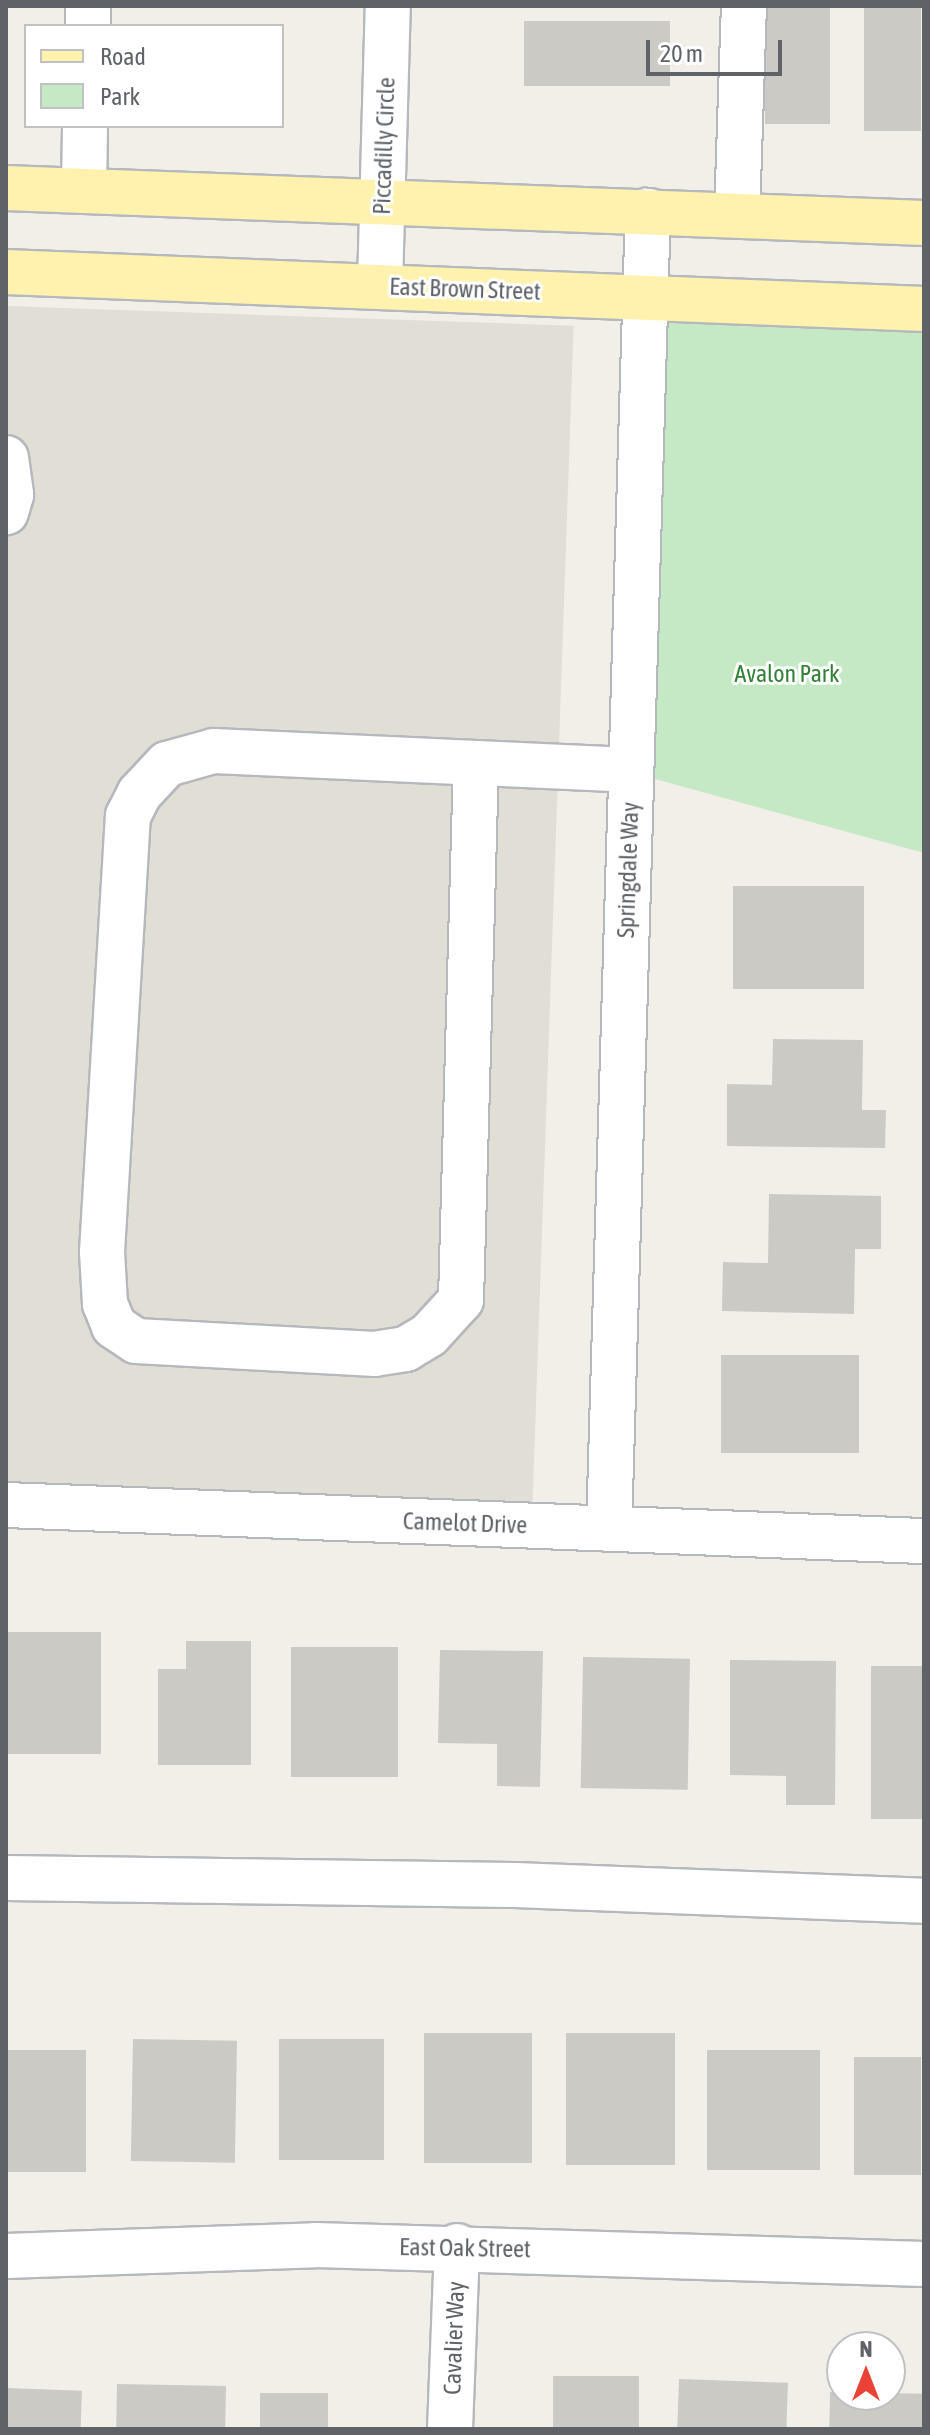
<!DOCTYPE html>
<style>
body{margin:0}
#map{position:relative;width:930px;height:2435px;overflow:hidden;background:#f1efe8;font-family:"Asap Condensed",sans-serif}
div>[style]{position:absolute}
.education>*{inset:0;background:#e1ded6;transform-origin:0 0}
.green>*{inset:0;background:#c5e8c5}
.building>*{inset:0;background:#cccac5;transform-origin:0 0}
.roads{filter:drop-shadow(2px 0 #b5b8bc) drop-shadow(-2px 0 #b5b8bc) drop-shadow(0 2px #b5b8bc) drop-shadow(0 -2px #b5b8bc)}
.minor>*{height:44px;margin:-22px;padding:0 22px;transform-origin:22px;border-radius:22px;background:#fff}
.major>*{height:44px;margin:-22px;padding:0 22px;transform-origin:22px;border-radius:22px;background:#fff2af}
span{translate:-50% -50%;white-space:nowrap;text-align:center;line-height:1.15;-webkit-text-stroke:6px #fff;paint-order:stroke}
.street-label{font-size:24px;color:#5f6368}
.park-label{font-size:24px;color:#348238}
.frame{position:absolute;inset:0;border:8px solid #5f6368;pointer-events:none}
.legend{position:absolute;left:24px;top:24px;width:260px;height:104px;box-sizing:border-box;background:#fff;border:2px solid #bfc1c3;margin:0;padding:10px 14px;list-style:none;font-size:24px;color:#5f6368}
.legend li{display:flex;align-items:center;gap:16px;height:40px}
.legend b{width:40px;border:2px solid #bfc1c3}
.north{position:absolute;left:826px;top:2331px;width:80px;height:80px;box-sizing:border-box;background:#fff;border:2px solid #bfc1c3;border-radius:50%;rotate:0deg;font-size:22px;font-weight:700;line-height:32px;text-align:center;color:#5f6368}
.north::after{content:'';display:block;margin:auto;width:28px;height:36px;background:#ea4335;clip-path:polygon(50% 0,100% 100%,50% 72%,0 100%)}
.scale{position:absolute;left:646px;top:40px;width:136px;height:36px;box-sizing:border-box;border:4px solid #5f6368;border-top:0;padding-left:10px;font-size:24px;line-height:28px;white-space:nowrap;color:#5f6368;-webkit-text-stroke:6px #fff;paint-order:stroke}
</style>
<div id="map">
<div class="education">
<div style="left:6px;top:306px;width:568px;height:1187px;rotate:2deg"></div>
</div>
<div class="green">
<div style="clip-path:polygon(662px 311px,924px 325px,924px 853px,648px 777px)"></div>
</div>
<div class="building">
<div style="left:765px;top:6px;width:65px;height:118px"></div>
<div style="left:864px;top:6px;width:57px;height:125px"></div>
<div style="left:524px;top:21px;width:146px;height:65px"></div>
<div style="left:733px;top:886px;width:131px;height:103px"></div>
<div style="clip-path:polygon(773px 1039px,863px 1040px,862px 1110px,886px 1110px,885px 1148px,727px 1146px,727px 1084px,772px 1085px)"></div>
<div style="clip-path:polygon(769px 1194px,881px 1196px,881px 1249px,855px 1249px,854px 1314px,722px 1311px,723px 1262px,768px 1263px)"></div>
<div style="left:721px;top:1355px;width:138px;height:98px"></div>
<div style="left:6px;top:1632px;width:95px;height:122px"></div>
<div style="clip-path:polygon(186px 1641px,251px 1641px,251px 1765px,158px 1765px,158px 1669px,186px 1669px)"></div>
<div style="left:291px;top:1647px;width:107px;height:130px"></div>
<div style="clip-path:polygon(440px 1650px,543px 1651px,540px 1787px,497px 1786px,497px 1744px,438px 1743px)"></div>
<div style="left:583px;top:1657px;width:107px;height:131px;rotate:1deg"></div>
<div style="clip-path:polygon(730px 1660px,836px 1661px,835px 1805px,786px 1805px,786px 1776px,730px 1775px)"></div>
<div style="left:871px;top:1666px;width:53px;height:153px"></div>
<div style="left:424px;top:2033px;width:108px;height:130px"></div>
<div style="left:566px;top:2033px;width:109px;height:132px"></div>
<div style="left:133px;top:2039px;width:104px;height:122px;rotate:1deg"></div>
<div style="left:279px;top:2039px;width:105px;height:121px"></div>
<div style="left:6px;top:2050px;width:80px;height:122px"></div>
<div style="left:707px;top:2050px;width:113px;height:120px"></div>
<div style="left:854px;top:2057px;width:67px;height:118px"></div>
<div style="left:553px;top:2376px;width:86px;height:53px"></div>
<div style="left:679px;top:2379px;width:109px;height:50px;rotate:2deg"></div>
<div style="left:117px;top:2384px;width:109px;height:45px;rotate:1deg"></div>
<div style="left:6px;top:2388px;width:76px;height:41px;rotate:2deg"></div>
<div style="left:830px;top:2392px;width:94px;height:37px;rotate:1deg"></div>
<div style="left:260px;top:2393px;width:68px;height:36px"></div>
</div>
<div class="roads">
<div class="minor">
<div style="left:88px;top:26px;width:20px;rotate:-90deg"></div>
<div style="left:84px;top:191px;width:65px;rotate:-89.1deg"></div>
<div style="left:737px;top:215px;width:209px;rotate:-88.1deg"></div>
<div style="left:380px;top:285px;width:279px;rotate:-88.4deg"></div>
<div style="left:6px;top:458px;width:37px;rotate:82deg"></div>
<div style="left:11px;top:495px;width:18px;rotate:106deg"></div>
<div style="left:476px;top:763px;width:537px;rotate:91.6deg"></div>
<div style="left:461px;top:1300px;width:47px;rotate:132.4deg"></div>
<div style="left:429px;top:1335px;width:27px;rotate:149deg"></div>
<div style="left:406px;top:1349px;width:31px;rotate:171deg"></div>
<div style="left:375px;top:1354px;width:239px;rotate:-176.9deg"></div>
<div style="left:136px;top:1341px;width:27px;rotate:-146deg"></div>
<div style="left:114px;top:1326px;width:24px;rotate:-112deg"></div>
<div style="left:105px;top:1304px;width:52px;rotate:-93.3deg"></div>
<div style="left:102px;top:1252px;width:437px;rotate:-86.6deg"></div>
<div style="left:128px;top:816px;width:25px;rotate:-63deg"></div>
<div style="left:139px;top:794px;width:41px;rotate:-47deg"></div>
<div style="left:167px;top:764px;width:49px;rotate:-15.5deg"></div>
<div style="left:214px;top:751px;width:416px;rotate:2.6deg"></div>
<div style="left:6px;top:1505px;width:919px;rotate:2.25deg"></div>
<div style="left:609px;top:1529px;width:1319px;rotate:-88.31deg"></div>
<div style="left:6px;top:1878px;width:509px;rotate:0.79deg"></div>
<div style="left:515px;top:1885px;width:409px;rotate:2.2deg"></div>
<div style="left:6px;top:2256px;width:310px;rotate:-2deg"></div>
<div style="left:316px;top:2245px;width:608px;rotate:1.79deg"></div>
<div style="left:450px;top:2429px;width:183px;rotate:-87.8deg"></div>
</div>
<div class="major">
<div style="left:6px;top:188px;width:919px;rotate:2.18deg"></div>
<div style="left:6px;top:272px;width:919px;rotate:2.31deg"></div>
</div>
</div>
<div class="street-label">
<span style="left:384px;top:146px;rotate:-88deg">Piccadilly Circle</span>
<span style="left:465px;top:289px;rotate:2deg">East Brown Street</span>
<span style="left:628px;top:870px;rotate:-88deg">Springdale Way</span>
<span style="left:465px;top:1523px;rotate:2deg">Camelot Drive</span>
<span style="left:465px;top:2248px;rotate:1deg">East Oak Street</span>
<span style="left:454px;top:2338px;rotate:-88deg">Cavalier Way</span>
</div>
<div class="park-label">
<span style="left:787px;top:674px">Avalon Park</span>
</div>
<div class="frame"></div>
<ul class="legend">
<li><b style="height:10px;background:#fff2af"></b>Road</li>
<li><b style="height:22px;background:#c5e8c5"></b>Park</li>
</ul>
<div class="north">N</div>
<div class="scale">20 m</div>
</div>
